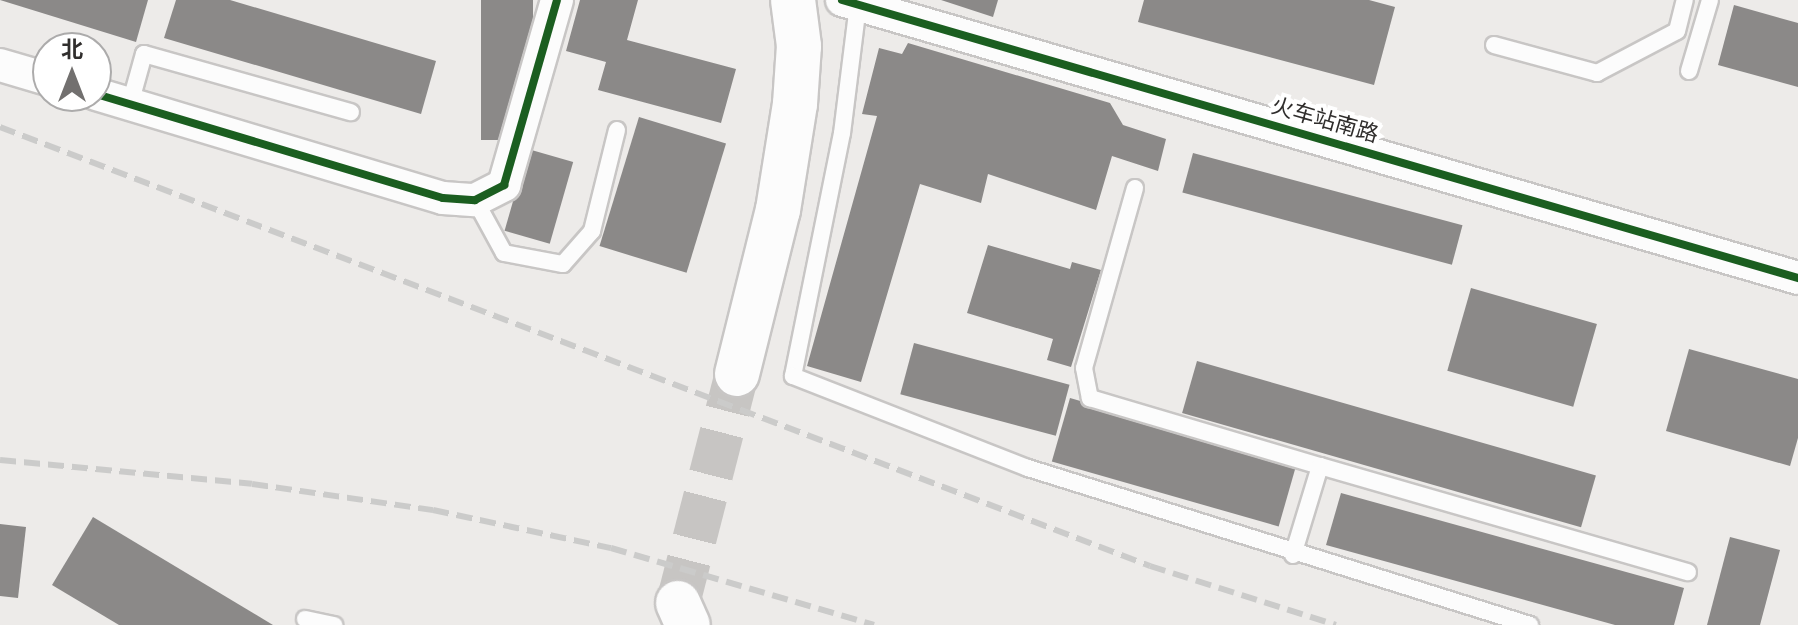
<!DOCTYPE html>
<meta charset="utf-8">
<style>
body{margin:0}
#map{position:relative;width:1798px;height:625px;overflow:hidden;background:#edebe9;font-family:"Roboto Condensed","Noto Sans SC",sans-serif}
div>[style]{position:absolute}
.building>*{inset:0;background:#8b8988;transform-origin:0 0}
.secondary-tunnel>*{height:44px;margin-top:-22px;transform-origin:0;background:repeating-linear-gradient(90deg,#c7c5c3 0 44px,transparent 0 66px)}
.roads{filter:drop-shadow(2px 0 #c8c6c5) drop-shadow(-2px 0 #c8c6c5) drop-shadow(0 2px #c8c6c5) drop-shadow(0 -2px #c8c6c5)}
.service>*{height:16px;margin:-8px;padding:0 8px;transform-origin:8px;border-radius:8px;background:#fcfcfc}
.minor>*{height:32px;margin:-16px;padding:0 16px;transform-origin:16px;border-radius:16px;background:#fcfcfc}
.secondary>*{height:44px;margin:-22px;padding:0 22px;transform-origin:22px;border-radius:22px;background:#fcfcfc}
.rail>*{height:6px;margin-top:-3px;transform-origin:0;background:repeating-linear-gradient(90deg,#cbcbca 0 16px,transparent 0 24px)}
.cycleway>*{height:8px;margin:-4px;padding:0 4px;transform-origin:4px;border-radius:4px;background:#1b5e20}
span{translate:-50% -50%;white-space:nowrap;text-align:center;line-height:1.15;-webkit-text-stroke:8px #fff;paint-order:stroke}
.street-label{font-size:22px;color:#302e2d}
.north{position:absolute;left:32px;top:32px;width:80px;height:80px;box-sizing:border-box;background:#fff;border:2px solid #acabab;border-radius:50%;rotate:0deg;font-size:22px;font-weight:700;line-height:32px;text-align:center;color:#302e2d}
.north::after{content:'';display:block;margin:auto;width:28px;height:36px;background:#72706f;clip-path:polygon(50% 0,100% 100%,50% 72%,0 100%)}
</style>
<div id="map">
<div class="building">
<div style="clip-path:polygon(0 0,148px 0,136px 42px)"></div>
<div style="clip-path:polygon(176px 0,230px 0,436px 61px,421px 114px,164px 38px)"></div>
<div style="left:481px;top:0;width:52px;height:140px"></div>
<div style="clip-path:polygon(580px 0,638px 0,627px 40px,736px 69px,721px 123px,598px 90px,606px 62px,566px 51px)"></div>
<div style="clip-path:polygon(941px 0,998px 0,993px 17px)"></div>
<div style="clip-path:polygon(1144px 0,1369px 0,1395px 7px,1374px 85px,1138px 22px)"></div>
<div style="clip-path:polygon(1734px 5px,1798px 23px,1798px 87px,1718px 65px)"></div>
<div style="clip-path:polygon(908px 43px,1110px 103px,1123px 125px,1166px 139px,1158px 171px,1112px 156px,1096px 210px,988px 174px,981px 203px,920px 184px,861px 382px,807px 366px,877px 116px,862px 114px,879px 48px,902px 54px)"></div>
<div style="left:639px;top:117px;width:91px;height:135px;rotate:17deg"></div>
<div style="left:528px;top:149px;width:47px;height:85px;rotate:16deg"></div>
<div style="left:1193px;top:153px;width:279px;height:41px;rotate:15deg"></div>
<div style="clip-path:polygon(988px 245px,1070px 269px,1072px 262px,1101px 270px,1071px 367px,1047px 360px,1053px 339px,967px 313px)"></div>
<div style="left:1471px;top:288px;width:131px;height:86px;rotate:16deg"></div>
<div style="left:914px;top:343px;width:161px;height:53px;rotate:15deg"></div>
<div style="clip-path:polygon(1689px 349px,1798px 379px,1798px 438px,1790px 466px,1666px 431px)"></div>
<div style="left:1197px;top:361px;width:415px;height:54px;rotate:16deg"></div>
<div style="left:1070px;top:398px;width:236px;height:66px;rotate:16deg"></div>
<div style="clip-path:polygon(1341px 493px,1684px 588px,1674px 625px,1615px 625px,1326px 545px)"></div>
<div style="clip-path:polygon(93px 517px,273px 625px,119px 625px,52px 585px)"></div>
<div style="clip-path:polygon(0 524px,26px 527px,18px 598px,0 596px)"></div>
<div style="clip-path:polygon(1730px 537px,1780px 550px,1760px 625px,1707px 625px)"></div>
</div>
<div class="secondary-tunnel">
<div style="left:678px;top:603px;width:236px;rotate:-75.6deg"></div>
</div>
<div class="roads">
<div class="service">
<div style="left:858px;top:5px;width:129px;rotate:97.1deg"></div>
<div style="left:842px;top:133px;width:248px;rotate:101.4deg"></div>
<div style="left:793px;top:376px;width:252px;rotate:21.4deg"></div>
<div style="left:1028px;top:468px;width:526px;rotate:17.37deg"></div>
<div style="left:1494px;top:45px;width:107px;rotate:15.2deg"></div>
<div style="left:1597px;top:73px;width:90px;rotate:-27.7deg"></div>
<div style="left:1677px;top:31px;width:32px;rotate:-76deg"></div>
<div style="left:1689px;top:71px;width:74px;rotate:-73.5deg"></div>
<div style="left:130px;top:104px;width:52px;rotate:-74.4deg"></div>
<div style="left:144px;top:54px;width:215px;rotate:15.7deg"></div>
<div style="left:1135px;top:188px;width:187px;rotate:105.8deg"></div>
<div style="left:1084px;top:368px;width:31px;rotate:79deg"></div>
<div style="left:1090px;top:398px;width:240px;rotate:16.5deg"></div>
<div style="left:475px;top:200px;width:60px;rotate:61.3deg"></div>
<div style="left:504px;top:253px;width:60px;rotate:10.6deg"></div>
<div style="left:563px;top:264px;width:44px;rotate:-48.7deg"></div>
<div style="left:592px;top:231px;width:104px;rotate:-76.1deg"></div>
<div style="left:1293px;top:555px;width:93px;rotate:-73.1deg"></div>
<div style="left:1320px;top:466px;width:383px;rotate:16.1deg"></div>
<div style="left:305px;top:619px;width:30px;rotate:12deg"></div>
</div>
<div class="minor">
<div style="left:842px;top:0;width:996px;rotate:16.21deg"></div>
<div style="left:0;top:65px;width:50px;rotate:16.3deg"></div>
<div style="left:96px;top:94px;width:362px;rotate:16.7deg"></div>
<div style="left:443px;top:198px;width:32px;rotate:4deg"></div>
<div style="left:475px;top:200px;width:33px;rotate:-27deg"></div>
<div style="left:504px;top:185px;width:192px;rotate:-74deg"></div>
</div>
<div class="secondary">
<div style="left:737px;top:374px;width:169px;rotate:-76deg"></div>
<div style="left:778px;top:210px;width:107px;rotate:-80.9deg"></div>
<div style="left:795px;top:104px;width:58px;rotate:-86.1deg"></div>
<div style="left:799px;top:46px;width:46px;rotate:-97.4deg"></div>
<div style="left:678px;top:603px;width:24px;rotate:66deg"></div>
</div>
</div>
<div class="rail">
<div style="left:0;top:127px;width:1231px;rotate:20.89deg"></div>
<div style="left:1150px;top:566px;width:195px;rotate:17.6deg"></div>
<div style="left:0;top:460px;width:253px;rotate:5.4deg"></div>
<div style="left:252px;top:484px;width:183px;rotate:8.2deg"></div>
<div style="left:433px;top:510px;width:182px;rotate:12.1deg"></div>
<div style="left:611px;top:548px;width:274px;rotate:16.3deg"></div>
</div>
<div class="cycleway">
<div style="left:842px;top:0;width:996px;rotate:16.21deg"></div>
<div style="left:96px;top:94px;width:362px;rotate:16.7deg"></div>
<div style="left:443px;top:198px;width:32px;rotate:4deg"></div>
<div style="left:475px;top:200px;width:33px;rotate:-27deg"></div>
<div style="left:504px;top:185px;width:192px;rotate:-74deg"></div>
</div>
<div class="street-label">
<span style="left:1325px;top:120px;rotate:16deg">火车站南路</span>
</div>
<div class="north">北</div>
</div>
